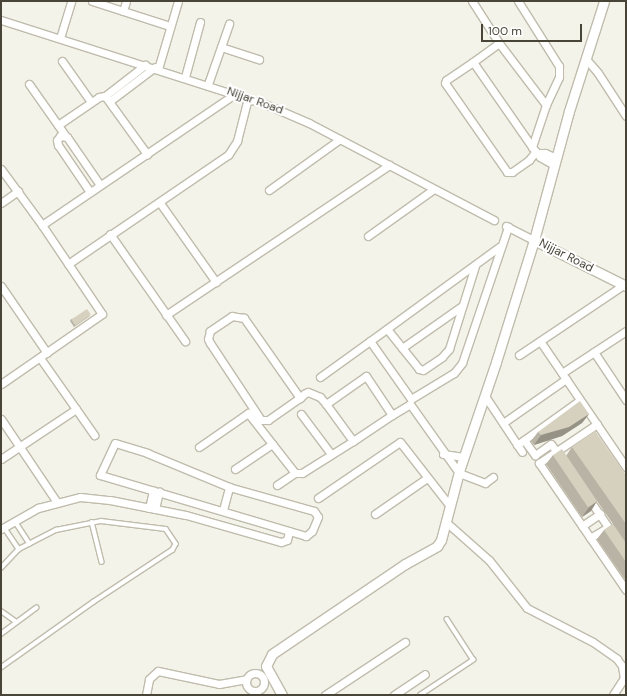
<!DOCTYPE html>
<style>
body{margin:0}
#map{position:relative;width:627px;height:696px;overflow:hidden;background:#f4f3ea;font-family:"DM Sans",sans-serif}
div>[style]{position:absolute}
.roads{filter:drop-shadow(1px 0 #c0bcac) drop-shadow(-1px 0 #c0bcac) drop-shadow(0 1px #c0bcac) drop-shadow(0 -1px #c0bcac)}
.service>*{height:3.5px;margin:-1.75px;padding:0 1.75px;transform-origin:1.75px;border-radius:1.75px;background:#fff}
.minor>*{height:7px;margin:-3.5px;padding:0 3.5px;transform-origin:3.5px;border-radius:3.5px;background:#fff}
.minor>.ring{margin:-3.5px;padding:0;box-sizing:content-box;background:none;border:7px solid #fff;border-radius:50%}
.tertiary>*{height:9px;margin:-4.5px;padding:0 4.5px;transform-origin:4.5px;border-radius:4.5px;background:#fff}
.wall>*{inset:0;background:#b8b3a4}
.shaded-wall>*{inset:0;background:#969286}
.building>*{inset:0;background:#d6d0bf;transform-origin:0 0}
span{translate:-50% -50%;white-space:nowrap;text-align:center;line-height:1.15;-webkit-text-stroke:4px #fff;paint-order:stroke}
.street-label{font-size:12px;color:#484438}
.frame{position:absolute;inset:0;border:2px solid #484438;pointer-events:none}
.scale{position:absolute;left:481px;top:24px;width:101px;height:18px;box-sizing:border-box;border:2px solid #484438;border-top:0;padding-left:5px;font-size:12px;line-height:14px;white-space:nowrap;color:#484438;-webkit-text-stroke:3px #fff;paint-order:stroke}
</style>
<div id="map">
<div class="roads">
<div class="service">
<div style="left:15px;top:521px;width:27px;rotate:57deg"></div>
<div style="left:92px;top:522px;width:41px;rotate:76deg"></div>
<div style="left:4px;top:527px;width:27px;rotate:56deg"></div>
<div style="left:1px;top:568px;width:26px;rotate:-47deg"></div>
<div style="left:19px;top:549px;width:42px;rotate:-27.2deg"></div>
<div style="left:56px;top:530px;width:46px;rotate:-11.3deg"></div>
<div style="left:101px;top:521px;width:65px;rotate:7deg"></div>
<div style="left:166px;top:529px;width:18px;rotate:56deg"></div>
<div style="left:176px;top:544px;width:7px;rotate:117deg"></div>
<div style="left:173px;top:550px;width:95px;rotate:146.6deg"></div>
<div style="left:94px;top:602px;width:114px;rotate:144.6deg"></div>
<div style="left:1px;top:611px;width:19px;rotate:35deg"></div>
<div style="left:1px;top:634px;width:44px;rotate:-36.6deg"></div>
<div style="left:420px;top:695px;width:64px;rotate:-33.4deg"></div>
<div style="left:473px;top:660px;width:48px;rotate:-123deg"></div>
</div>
<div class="minor">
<div style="left:92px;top:1px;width:82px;rotate:17.8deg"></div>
<div style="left:472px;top:1px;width:50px;rotate:57.3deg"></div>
<div style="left:518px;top:1px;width:77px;rotate:57.8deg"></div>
<div style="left:559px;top:66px;width:11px;rotate:90deg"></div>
<div style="left:559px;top:77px;width:31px;rotate:115deg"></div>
<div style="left:123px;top:11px;width:10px;rotate:-73deg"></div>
<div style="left:1px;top:20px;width:277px;rotate:17.7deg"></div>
<div style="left:265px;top:104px;width:48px;rotate:23.4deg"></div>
<div style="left:309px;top:123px;width:209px;rotate:27.7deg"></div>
<div style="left:60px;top:38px;width:39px;rotate:-73deg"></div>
<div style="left:221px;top:47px;width:40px;rotate:18deg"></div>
<div style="left:586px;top:59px;width:18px;rotate:49deg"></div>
<div style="left:598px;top:73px;width:51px;rotate:56.9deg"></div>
<div style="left:62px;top:61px;width:50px;rotate:54.7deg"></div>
<div style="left:473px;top:62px;width:32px;rotate:146deg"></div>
<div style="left:446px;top:80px;width:3px;rotate:108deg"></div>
<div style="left:445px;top:83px;width:108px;rotate:55.1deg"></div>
<div style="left:507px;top:172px;width:5px"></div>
<div style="left:512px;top:172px;width:21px;rotate:-35deg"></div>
<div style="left:529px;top:160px;width:11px;rotate:-52deg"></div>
<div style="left:158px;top:69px;width:71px;rotate:-73.6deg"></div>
<div style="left:185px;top:77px;width:57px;rotate:-74.7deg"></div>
<div style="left:29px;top:84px;width:62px;rotate:54.8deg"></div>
<div style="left:208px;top:84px;width:64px;rotate:-70.7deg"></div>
<div style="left:105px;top:96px;width:51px;rotate:-37.8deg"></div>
<div style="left:110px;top:101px;width:56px;rotate:-37.1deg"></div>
<div style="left:58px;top:125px;width:50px;rotate:-34.3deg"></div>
<div style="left:99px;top:97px;width:6px;rotate:-9deg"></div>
<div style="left:105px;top:96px;width:72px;rotate:54.1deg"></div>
<div style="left:532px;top:147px;width:44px;rotate:-71.6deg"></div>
<div style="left:546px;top:105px;width:78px;rotate:-127.2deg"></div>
<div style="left:499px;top:43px;width:32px;rotate:144deg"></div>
<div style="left:473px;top:62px;width:103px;rotate:55.2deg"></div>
<div style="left:532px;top:147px;width:13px;rotate:51deg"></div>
<div style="left:540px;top:157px;width:16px;rotate:30deg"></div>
<div style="left:537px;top:153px;width:8px"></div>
<div style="left:545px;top:153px;width:12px;rotate:24deg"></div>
<div style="left:1px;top:169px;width:69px;rotate:53.8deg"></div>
<div style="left:269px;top:190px;width:87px;rotate:-35.7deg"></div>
<div style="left:90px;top:192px;width:57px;rotate:-124.2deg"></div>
<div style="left:58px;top:145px;width:5px;rotate:-101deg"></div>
<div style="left:57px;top:140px;width:5px;rotate:-53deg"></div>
<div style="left:60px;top:136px;width:7px;rotate:8deg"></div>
<div style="left:67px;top:137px;width:58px;rotate:55.5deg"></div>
<div style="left:1px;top:203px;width:21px;rotate:-35deg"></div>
<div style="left:160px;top:203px;width:97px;rotate:54.7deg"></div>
<div style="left:506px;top:226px;width:31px;rotate:27deg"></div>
<div style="left:110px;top:234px;width:131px;rotate:55deg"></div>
<div style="left:368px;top:236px;width:81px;rotate:-35.5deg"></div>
<div style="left:499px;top:247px;width:160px;rotate:143.9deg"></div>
<div style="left:370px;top:341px;width:71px;rotate:54.7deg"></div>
<div style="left:411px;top:399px;width:50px;rotate:-31.2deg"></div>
<div style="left:454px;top:373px;width:13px;rotate:-51deg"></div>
<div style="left:462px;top:363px;width:144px;rotate:-71.3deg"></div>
<div style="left:68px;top:264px;width:194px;rotate:-34.3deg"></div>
<div style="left:228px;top:155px;width:17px;rotate:-57deg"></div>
<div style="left:237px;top:141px;width:44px;rotate:-75.7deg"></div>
<div style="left:1px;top:286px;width:81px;rotate:55.5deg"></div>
<div style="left:166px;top:315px;width:269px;rotate:-33.9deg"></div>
<div style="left:387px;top:329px;width:51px;rotate:51.3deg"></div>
<div style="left:419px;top:369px;width:4px;rotate:14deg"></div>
<div style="left:423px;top:370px;width:23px;rotate:-34deg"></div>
<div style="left:442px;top:357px;width:11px;rotate:-49deg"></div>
<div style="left:449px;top:349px;width:87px;rotate:-72.6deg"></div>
<div style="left:540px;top:341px;width:153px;rotate:55.7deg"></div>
<div style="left:402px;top:348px;width:73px;rotate:-35deg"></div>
<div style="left:594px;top:352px;width:58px;rotate:56.3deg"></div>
<div style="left:519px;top:355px;width:125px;rotate:-33.9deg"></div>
<div style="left:562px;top:373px;width:77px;rotate:-33.3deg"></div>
<div style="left:320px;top:377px;width:62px;rotate:-35.8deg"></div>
<div style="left:1px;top:384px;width:123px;rotate:-34.7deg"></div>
<div style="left:102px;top:314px;width:107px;rotate:-124deg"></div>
<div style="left:42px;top:225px;width:233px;rotate:-34.2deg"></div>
<div style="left:485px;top:396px;width:67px;rotate:56.5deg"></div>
<div style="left:300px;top:398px;width:98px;rotate:-125deg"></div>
<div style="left:244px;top:318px;width:12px;rotate:-171deg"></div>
<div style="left:232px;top:316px;width:27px;rotate:146deg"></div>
<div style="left:210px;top:331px;width:8px;rotate:104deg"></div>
<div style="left:208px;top:339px;width:4px;rotate:63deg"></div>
<div style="left:210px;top:343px;width:92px;rotate:56.5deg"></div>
<div style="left:261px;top:420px;width:7px"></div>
<div style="left:268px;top:420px;width:39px;rotate:-35deg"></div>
<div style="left:300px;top:398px;width:6px;rotate:-45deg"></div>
<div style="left:304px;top:394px;width:4px;rotate:-27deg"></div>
<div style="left:308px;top:392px;width:13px;rotate:23deg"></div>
<div style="left:320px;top:397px;width:9px;rotate:49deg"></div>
<div style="left:76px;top:409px;width:32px;rotate:55deg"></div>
<div style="left:301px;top:414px;width:50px;rotate:53.1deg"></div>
<div style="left:392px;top:415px;width:47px;rotate:-123.7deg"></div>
<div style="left:366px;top:376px;width:49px;rotate:145deg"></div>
<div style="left:326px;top:404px;width:46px;rotate:53.9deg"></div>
<div style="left:353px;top:441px;width:47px;rotate:-33.7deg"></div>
<div style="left:392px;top:415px;width:21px;rotate:-31deg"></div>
<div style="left:410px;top:404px;width:85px;rotate:54.6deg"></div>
<div style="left:459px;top:473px;width:28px;rotate:21deg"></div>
<div style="left:485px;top:483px;width:10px;rotate:-37deg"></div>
<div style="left:1px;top:419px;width:99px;rotate:56.1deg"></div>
<div style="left:503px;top:423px;width:77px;rotate:-34.9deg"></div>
<div style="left:597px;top:424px;width:70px;rotate:146.1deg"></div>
<div style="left:539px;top:463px;width:154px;rotate:55.6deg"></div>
<div style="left:524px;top:440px;width:19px;rotate:54deg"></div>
<div style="left:535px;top:455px;width:19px;rotate:-35deg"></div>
<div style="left:551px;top:444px;width:12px;rotate:55deg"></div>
<div style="left:115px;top:443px;width:34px;rotate:17deg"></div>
<div style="left:147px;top:453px;width:89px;rotate:22.5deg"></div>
<div style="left:229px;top:487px;width:88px;rotate:15.8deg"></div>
<div style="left:314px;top:511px;width:7px;rotate:56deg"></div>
<div style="left:318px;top:517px;width:15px;rotate:113deg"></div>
<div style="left:312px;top:531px;width:8px;rotate:140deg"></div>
<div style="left:306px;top:536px;width:215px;rotate:-163.5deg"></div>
<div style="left:100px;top:475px;width:35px;rotate:-65deg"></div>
<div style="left:517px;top:445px;width:77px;rotate:-35.5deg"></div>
<div style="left:199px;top:447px;width:60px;rotate:-34.8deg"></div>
<div style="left:248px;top:413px;width:76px;rotate:51.9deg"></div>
<div style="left:295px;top:473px;width:7px"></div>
<div style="left:302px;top:473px;width:60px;rotate:-32.1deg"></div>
<div style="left:443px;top:454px;width:21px;rotate:8deg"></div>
<div style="left:1px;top:459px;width:90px;rotate:-33.7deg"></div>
<div style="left:76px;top:409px;width:62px;rotate:-125.2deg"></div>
<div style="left:235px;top:469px;width:45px;rotate:-34deg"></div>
<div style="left:277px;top:485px;width:22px;rotate:-34deg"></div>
<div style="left:318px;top:498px;width:99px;rotate:-34.3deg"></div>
<div style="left:400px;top:442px;width:81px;rotate:52deg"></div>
<div style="left:589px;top:499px;width:42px;rotate:55.6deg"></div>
<div style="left:149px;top:508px;width:18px;rotate:-77deg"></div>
<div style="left:155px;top:509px;width:18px;rotate:-77deg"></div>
<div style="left:223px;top:510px;width:24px;rotate:-75deg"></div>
<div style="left:375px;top:514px;width:63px;rotate:-34.7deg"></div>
<div style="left:446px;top:522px;width:57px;rotate:41.5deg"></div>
<div style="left:489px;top:560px;width:61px;rotate:51.6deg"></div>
<div style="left:527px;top:608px;width:74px;rotate:27.3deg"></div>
<div style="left:593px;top:642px;width:29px;rotate:35deg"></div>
<div style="left:617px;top:659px;width:9px;rotate:54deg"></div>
<div style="left:622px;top:666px;width:12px;rotate:81deg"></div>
<div style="left:624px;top:678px;width:20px;rotate:123deg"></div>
<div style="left:582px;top:526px;width:22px;rotate:-34deg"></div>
<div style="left:1px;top:529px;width:43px;rotate:-29.6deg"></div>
<div style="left:38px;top:508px;width:43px;rotate:-14.7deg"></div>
<div style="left:80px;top:497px;width:30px;rotate:6deg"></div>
<div style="left:110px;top:500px;width:77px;rotate:11.2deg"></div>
<div style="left:186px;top:515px;width:99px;rotate:15.9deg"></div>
<div style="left:281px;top:542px;width:6px;rotate:-18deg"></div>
<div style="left:287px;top:540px;width:9px;rotate:-77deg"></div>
<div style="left:590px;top:538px;width:21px;rotate:-31deg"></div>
<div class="ring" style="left:246px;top:673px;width:11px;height:11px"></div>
<div style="left:146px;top:695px;width:16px;rotate:-79deg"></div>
<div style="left:149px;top:679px;width:12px;rotate:-42deg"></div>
<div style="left:158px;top:671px;width:62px;rotate:12deg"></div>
<div style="left:219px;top:684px;width:28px;rotate:-10deg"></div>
<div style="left:325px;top:695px;width:96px;rotate:-33.5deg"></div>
<div style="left:394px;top:695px;width:37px;rotate:-34deg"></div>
</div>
<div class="tertiary">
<div style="left:534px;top:240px;width:103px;rotate:26.6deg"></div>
<div style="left:282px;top:695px;width:33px;rotate:-119deg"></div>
<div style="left:266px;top:666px;width:13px;rotate:-63deg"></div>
<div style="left:272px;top:654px;width:161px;rotate:-34.1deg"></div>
<div style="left:405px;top:564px;width:37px;rotate:-29deg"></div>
<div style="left:437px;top:546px;width:7px;rotate:-56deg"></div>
<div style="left:441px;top:540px;width:74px;rotate:-75.2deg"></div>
<div style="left:460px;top:468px;width:112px;rotate:-71.2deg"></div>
<div style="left:496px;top:362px;width:128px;rotate:-72.7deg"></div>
<div style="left:534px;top:240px;width:134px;rotate:-74.8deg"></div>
<div style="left:569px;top:111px;width:115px;rotate:-72.3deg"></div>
</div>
</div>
<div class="wall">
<div style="clip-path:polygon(90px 316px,74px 327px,70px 321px,71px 319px)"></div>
<div style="clip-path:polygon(589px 414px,582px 423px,562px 436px,534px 445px,531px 441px,538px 432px)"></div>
<div style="clip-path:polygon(572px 447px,626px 475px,626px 581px,597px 539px,604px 530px,613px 524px,597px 501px,591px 511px,582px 517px,546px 464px,553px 455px,566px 456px)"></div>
</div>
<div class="shaded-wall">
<div style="clip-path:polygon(589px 414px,582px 423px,562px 436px,534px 445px,541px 435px)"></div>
<div style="clip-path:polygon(597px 501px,591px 511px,582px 517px,589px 507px)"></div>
</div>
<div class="building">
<div style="left:87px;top:309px;width:7px;height:19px;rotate:56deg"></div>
<div style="clip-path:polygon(580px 401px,589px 414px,569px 427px,541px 435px,538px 432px)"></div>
<div style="clip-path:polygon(595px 431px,626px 475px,626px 524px,572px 447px)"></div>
<div style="left:562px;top:449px;width:63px;height:11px;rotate:56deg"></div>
<div style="clip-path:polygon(613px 524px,626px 543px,626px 562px,604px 530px)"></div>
</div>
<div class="street-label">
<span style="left:255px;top:101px;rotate:20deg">Nijjar Road</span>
<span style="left:566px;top:256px;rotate:27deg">Nijjar Road</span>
</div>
<div class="frame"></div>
<div class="scale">100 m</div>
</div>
